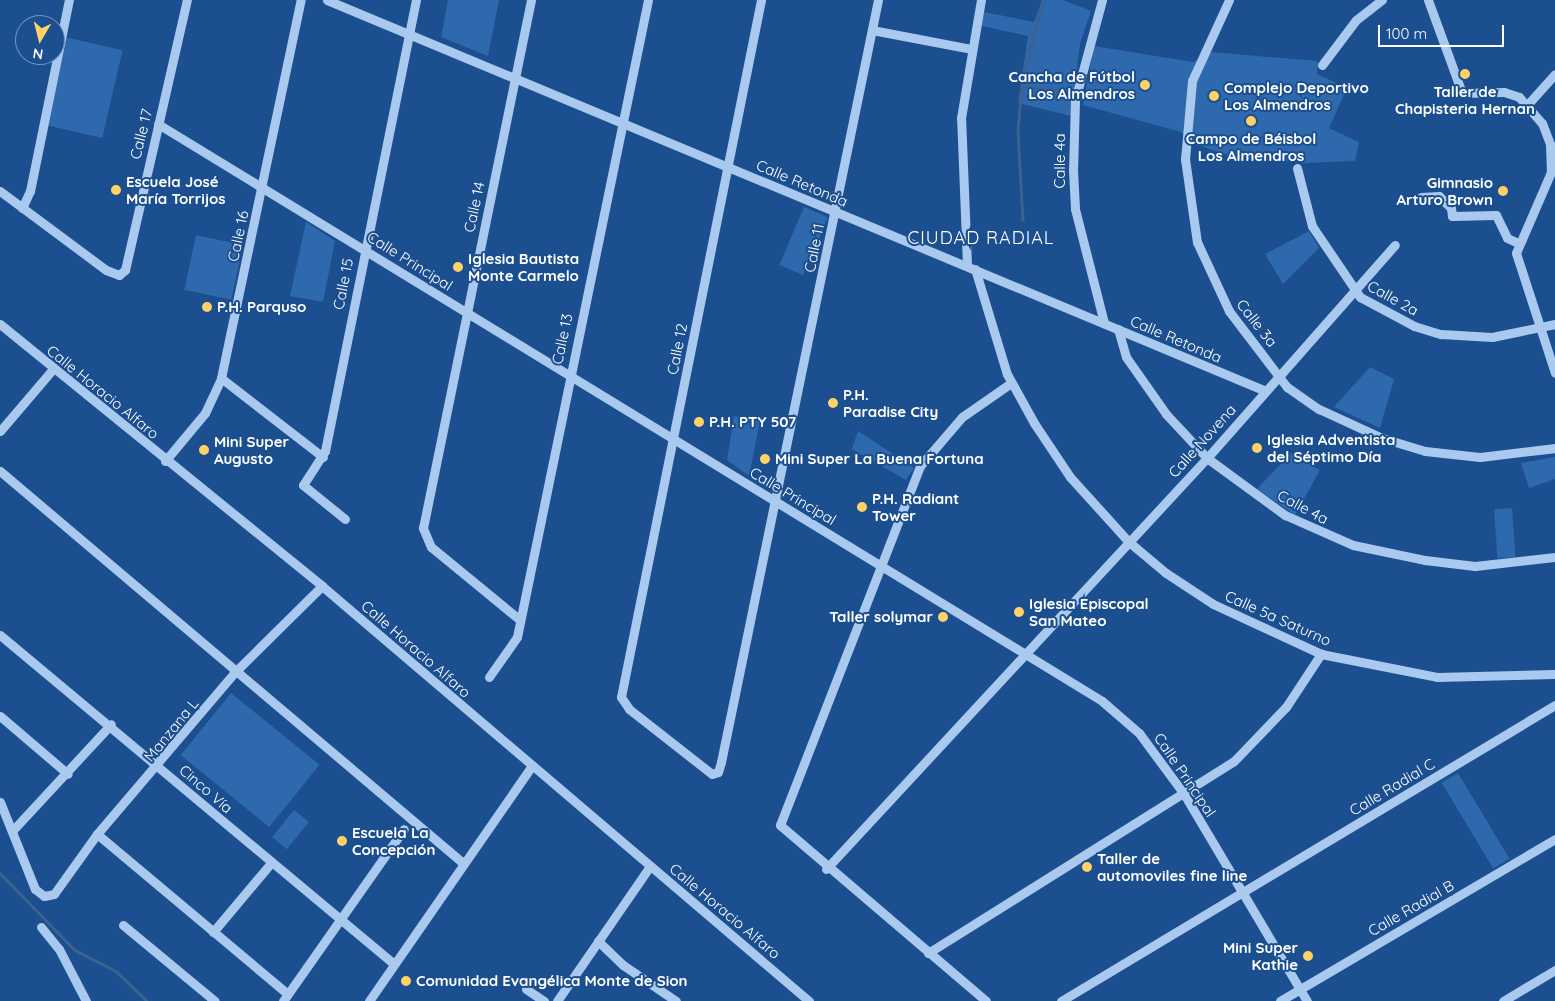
<!DOCTYPE html>
<meta charset="utf-8">
<style>
body{margin:0}
#map{position:relative;width:1555px;height:1001px;overflow:hidden;background:#1b4f8f;font-family:Quicksand,sans-serif}
div>[style]{position:absolute}
.green>*{inset:0;background:#2e69ad;transform-origin:0 0}
.stream>*{height:2.5px;margin:-1.25px;padding:0 1.25px;transform-origin:1.25px;border-radius:1.25px;background:#3c6290}
.minor>*{height:9px;margin:-4.5px;padding:0 4.5px;transform-origin:4.5px;border-radius:4.5px;background:#a9c9ee}
.dots>*{width:14px;height:14px;translate:-50% -50%;box-sizing:border-box;border:2px solid #1b4f8f;border-radius:50%}
span{translate:-50% -50%;white-space:nowrap;text-align:center;line-height:1.15;-webkit-text-stroke:4px #1b4f8f;paint-order:stroke}
.poi-label{font-size:15px;color:#fff;font-weight:700}
.right{translate:-100% -50%;text-align:right}
.left{translate:0 -50%;text-align:left}
.street-label{font-size:15px;color:#fff}
.quarter-label{font-size:18px;color:#fff;letter-spacing:1px}
.north{position:absolute;left:15px;top:15px;width:50px;height:50px;box-sizing:border-box;background:#1b4f8f;border:1px solid #7695bc;border-radius:50%;rotate:188deg;font-size:14px;font-weight:700;line-height:20px;text-align:center;color:#fff}
.north::after{content:'';display:block;margin:auto;width:18px;height:22px;background:#ffd166;clip-path:polygon(50% 0,100% 100%,50% 72%,0 100%)}
.scale{position:absolute;left:1378px;top:25px;width:126px;height:22px;box-sizing:border-box;border:2px solid #fff;border-top:0;padding-left:6px;font-size:15px;line-height:18px;white-space:nowrap;color:#fff;-webkit-text-stroke:4px #1b4f8f;paint-order:stroke}
</style>
<div id="map">
<div class="green">
<div style="clip-path:polygon(448px 0,499px 0,488px 56px,441px 37px)"></div>
<div style="clip-path:polygon(1042px 0,1063px 0,1091px 11px,1080px 44px,1071px 116px,1018px 103px,1028px 36px,982px 26px,984px 12px,1034px 22px)"></div>
<div style="left:65px;top:37px;width:59px;height:90px;rotate:13deg"></div>
<div style="clip-path:polygon(1094px 46px,1193px 62px,1210px 52px,1318px 61px,1317px 74px,1347px 88px,1329px 128px,1359px 142px,1355px 161px,1303px 163px,1234px 157px,1191px 143px,1181px 132px,1083px 105px)"></div>
<div style="left:804px;top:207px;width:26px;height:63px;rotate:23deg"></div>
<div style="clip-path:polygon(306px 222px,335px 241px,323px 302px,290px 296px)"></div>
<div style="clip-path:polygon(1309px 231px,1319px 248px,1283px 284px,1265px 254px)"></div>
<div style="left:196px;top:235px;width:48px;height:56px;rotate:12deg"></div>
<div style="clip-path:polygon(1370px 367px,1394px 379px,1380px 428px,1334px 407px)"></div>
<div style="clip-path:polygon(734px 416px,760px 421px,749px 476px,727px 460px)"></div>
<div style="clip-path:polygon(858px 431px,914px 468px,906px 480px,852px 449px)"></div>
<div style="clip-path:polygon(1291px 453px,1320px 470px,1295px 515px,1257px 489px)"></div>
<div style="clip-path:polygon(1555px 457px,1555px 479px,1529px 488px,1521px 463px)"></div>
<div style="left:1512px;top:508px;width:49px;height:18px;rotate:86deg"></div>
<div style="left:231px;top:693px;width:114px;height:80px;rotate:39deg"></div>
<div style="left:1458px;top:773px;width:100px;height:19px;rotate:59deg"></div>
<div style="left:294px;top:810px;width:19px;height:35px;rotate:39deg"></div>
</div>
<div class="stream">
<div style="left:1043px;top:0;width:89px;rotate:103.7deg"></div>
<div style="left:1022px;top:86px;width:48px;rotate:7.1deg"></div>
<div style="left:1022px;top:86px;width:45px;rotate:95.1deg"></div>
<div style="left:1018px;top:131px;width:89px;rotate:86.8deg"></div>
<div style="left:0;top:873px;width:107px;rotate:45.8deg"></div>
<div style="left:75px;top:950px;width:46px;rotate:27.1deg"></div>
<div style="left:116px;top:971px;width:43px;rotate:44.1deg"></div>
</div>
<div class="minor">
<div style="left:327px;top:0;width:1017px;rotate:22.61deg"></div>
<div style="left:761px;top:0;width:711px;rotate:101.36deg"></div>
<div style="left:621px;top:697px;width:14px;rotate:56deg"></div>
<div style="left:629px;top:709px;width:105px;rotate:38.1deg"></div>
<div style="left:712px;top:774px;width:6px;rotate:-18deg"></div>
<div style="left:718px;top:772px;width:10px;rotate:-73deg"></div>
<div style="left:721px;top:762px;width:778px;rotate:-78.36deg"></div>
<div style="left:1102px;top:0;width:104px;rotate:105.1deg"></div>
<div style="left:1075px;top:100px;width:70px;rotate:91.6deg"></div>
<div style="left:1073px;top:170px;width:39px;rotate:87deg"></div>
<div style="left:1075px;top:209px;width:118px;rotate:75.7deg"></div>
<div style="left:1229px;top:0;width:89px;rotate:114.6deg"></div>
<div style="left:1192px;top:81px;width:78px;rotate:95.1deg"></div>
<div style="left:1185px;top:159px;width:84px;rotate:81.8deg"></div>
<div style="left:1197px;top:242px;width:76px;rotate:65.1deg"></div>
<div style="left:1229px;top:311px;width:96px;rotate:52.7deg"></div>
<div style="left:1287px;top:387px;width:39px;rotate:35deg"></div>
<div style="left:1319px;top:409px;width:69px;rotate:24.7deg"></div>
<div style="left:1382px;top:438px;width:45px;rotate:16.8deg"></div>
<div style="left:1425px;top:451px;width:55px;rotate:6.2deg"></div>
<div style="left:1480px;top:457px;width:76px;rotate:-6.8deg"></div>
<div style="left:1428px;top:0;width:99px;rotate:69.9deg"></div>
<div style="left:1462px;top:93px;width:42px;rotate:-1.4deg"></div>
<div style="left:1504px;top:92px;width:16px;rotate:18deg"></div>
<div style="left:1519px;top:97px;width:35px;rotate:49deg"></div>
<div style="left:1542px;top:123px;width:22px;rotate:69deg"></div>
<div style="left:1550px;top:144px;width:28px;rotate:88deg"></div>
<div style="left:1551px;top:172px;width:88px;rotate:113.4deg"></div>
<div style="left:1516px;top:253px;width:126px;rotate:72deg"></div>
<div style="left:872px;top:30px;width:102px;rotate:10.8deg"></div>
<div style="left:1322px;top:65px;width:56px;rotate:-52.9deg"></div>
<div style="left:1356px;top:20px;width:33px;rotate:-38deg"></div>
<div style="left:1528px;top:104px;width:40px;rotate:-48deg"></div>
<div style="left:158px;top:124px;width:1106px;rotate:31.43deg"></div>
<div style="left:1102px;top:701px;width:49px;rotate:40.9deg"></div>
<div style="left:1139px;top:733px;width:76px;rotate:53.6deg"></div>
<div style="left:1184px;top:794px;width:241px;rotate:59.3deg"></div>
<div style="left:1297px;top:168px;width:60px;rotate:75.5deg"></div>
<div style="left:1312px;top:226px;width:86px;rotate:55.9deg"></div>
<div style="left:1360px;top:297px;width:61px;rotate:28.2deg"></div>
<div style="left:1414px;top:326px;width:28px;rotate:17deg"></div>
<div style="left:1441px;top:334px;width:51px;rotate:3.4deg"></div>
<div style="left:1492px;top:337px;width:64px;rotate:-11.7deg"></div>
<div style="left:0;top:191px;width:132px;rotate:36.7deg"></div>
<div style="left:106px;top:270px;width:14px;rotate:21deg"></div>
<div style="left:119px;top:275px;width:8px;rotate:-40deg"></div>
<div style="left:125px;top:270px;width:277px;rotate:-77.1deg"></div>
<div style="left:1421px;top:197px;width:18px;rotate:-3deg"></div>
<div style="left:1439px;top:196px;width:17px;rotate:45deg"></div>
<div style="left:1451px;top:208px;width:8px;rotate:83deg"></div>
<div style="left:1452px;top:216px;width:44px;rotate:-1.3deg"></div>
<div style="left:1496px;top:215px;width:25px;rotate:64deg"></div>
<div style="left:1507px;top:238px;width:12px;rotate:24deg"></div>
<div style="left:22px;top:208px;width:19px;rotate:-65deg"></div>
<div style="left:30px;top:191px;width:195px;rotate:-78.5deg"></div>
<div style="left:967px;top:265px;width:147px;rotate:-92.3deg"></div>
<div style="left:961px;top:118px;width:120px;rotate:-80.4deg"></div>
<div style="left:975px;top:269px;width:110px;rotate:73.1deg"></div>
<div style="left:1007px;top:374px;width:56px;rotate:61.1deg"></div>
<div style="left:1034px;top:423px;width:65px;rotate:56.3deg"></div>
<div style="left:1070px;top:477px;width:88px;rotate:47.8deg"></div>
<div style="left:1129px;top:542px;width:48px;rotate:40deg"></div>
<div style="left:1166px;top:573px;width:56px;rotate:33.4deg"></div>
<div style="left:1213px;top:604px;width:119px;rotate:24.8deg"></div>
<div style="left:1321px;top:654px;width:118px;rotate:11.2deg"></div>
<div style="left:1437px;top:677px;width:118px;rotate:-1.5deg"></div>
<div style="left:0;top:324px;width:415px;rotate:39.1deg"></div>
<div style="left:322px;top:586px;width:640px;rotate:40.44deg"></div>
<div style="left:1118px;top:329px;width:29px;rotate:74deg"></div>
<div style="left:1126px;top:357px;width:70px;rotate:54.9deg"></div>
<div style="left:1166px;top:414px;width:60px;rotate:47deg"></div>
<div style="left:1207px;top:458px;width:97px;rotate:36.2deg"></div>
<div style="left:1285px;top:515px;width:74px;rotate:23.8deg"></div>
<div style="left:1353px;top:545px;width:74px;rotate:11.8deg"></div>
<div style="left:1425px;top:560px;width:50px;rotate:6.8deg"></div>
<div style="left:1475px;top:566px;width:81px;rotate:-6.4deg"></div>
<div style="left:221px;top:378px;width:129px;rotate:37.8deg"></div>
<div style="left:0;top:431px;width:82px;rotate:-49.5deg"></div>
<div style="left:165px;top:461px;width:62px;rotate:-50.2deg"></div>
<div style="left:205px;top:413px;width:38px;rotate:-65deg"></div>
<div style="left:221px;top:378px;width:386px;rotate:-78.1deg"></div>
<div style="left:0;top:471px;width:607px;rotate:40.25deg"></div>
<div style="left:345px;top:519px;width:54px;rotate:-141deg"></div>
<div style="left:303px;top:485px;width:40px;rotate:-57.1deg"></div>
<div style="left:325px;top:451px;width:460px;rotate:-78.6deg"></div>
<div style="left:520px;top:620px;width:115px;rotate:-140.6deg"></div>
<div style="left:431px;top:547px;width:21px;rotate:-113deg"></div>
<div style="left:423px;top:528px;width:539px;rotate:-78.44deg"></div>
<div style="left:0;top:635px;width:513px;rotate:39.86deg"></div>
<div style="left:489px;top:677px;width:49px;rotate:-55deg"></div>
<div style="left:517px;top:637px;width:650px;rotate:-78.38deg"></div>
<div style="left:0;top:716px;width:89px;rotate:40.5deg"></div>
<div style="left:0;top:802px;width:94px;rotate:68.1deg"></div>
<div style="left:35px;top:889px;width:11px;rotate:38deg"></div>
<div style="left:44px;top:896px;width:10px;rotate:-11deg"></div>
<div style="left:54px;top:894px;width:74px;rotate:-54.4deg"></div>
<div style="left:97px;top:834px;width:211px;rotate:-49.6deg"></div>
<div style="left:234px;top:673px;width:124px;rotate:-44.7deg"></div>
<div style="left:13px;top:830px;width:144px;rotate:-47.2deg"></div>
<div style="left:97px;top:834px;width:249px;rotate:40deg"></div>
<div style="left:826px;top:869px;width:560px;rotate:-47.17deg"></div>
<div style="left:1207px;top:458px;width:284px;rotate:-48.6deg"></div>
<div style="left:123px;top:925px;width:119px;rotate:39.6deg"></div>
<div style="left:41px;top:927px;width:28px;rotate:51deg"></div>
<div style="left:59px;top:949px;width:59px;rotate:62.6deg"></div>
<div style="left:213px;top:932px;width:90px;rotate:-50deg"></div>
<div style="left:598px;top:941px;width:35px;rotate:44deg"></div>
<div style="left:623px;top:965px;width:64px;rotate:34.2deg"></div>
<div style="left:928px;top:953px;width:361px;rotate:-32.1deg"></div>
<div style="left:1234px;top:761px;width:75px;rotate:-46.1deg"></div>
<div style="left:1286px;top:707px;width:64px;rotate:-56.6deg"></div>
<div style="left:526px;top:989px;width:22px;rotate:34deg"></div>
<div style="left:283px;top:1001px;width:210px;rotate:-54.9deg"></div>
<div style="left:369px;top:1001px;width:286px;rotate:-55.3deg"></div>
<div style="left:557px;top:1001px;width:164px;rotate:-55.4deg"></div>
<div style="left:986px;top:1001px;width:271px;rotate:-139.5deg"></div>
<div style="left:780px;top:825px;width:385px;rotate:-68.7deg"></div>
<div style="left:920px;top:466px;width:65px;rotate:-49.4deg"></div>
<div style="left:962px;top:417px;width:60px;rotate:-34.8deg"></div>
<div style="left:1061px;top:1001px;width:576px;rotate:-30.93deg"></div>
<div style="left:1280px;top:1001px;width:319px;rotate:-30.5deg"></div>
<div style="left:1503px;top:1001px;width:61px;rotate:-30.8deg"></div>
</div>
<div class="dots">
<div style="left:1465px;top:74px;background:#ffd166"></div>
<div style="left:1145px;top:85px;background:#ffd166"></div>
<div style="left:1214px;top:96px;background:#ffd166"></div>
<div style="left:1251px;top:121px;background:#ffd166"></div>
<div style="left:116px;top:190px;background:#ffd166"></div>
<div style="left:1503px;top:191px;background:#ffd166"></div>
<div style="left:458px;top:267px;background:#ffd166"></div>
<div style="left:207px;top:307px;background:#ffd166"></div>
<div style="left:833px;top:403px;background:#ffd166"></div>
<div style="left:699px;top:422px;background:#ffd166"></div>
<div style="left:1257px;top:448px;background:#ffd166"></div>
<div style="left:204px;top:450px;background:#ffd166"></div>
<div style="left:765px;top:459px;background:#ffd166"></div>
<div style="left:862px;top:507px;background:#ffd166"></div>
<div style="left:1019px;top:612px;background:#ffd166"></div>
<div style="left:943px;top:617px;background:#ffd166"></div>
<div style="left:342px;top:841px;background:#ffd166"></div>
<div style="left:1087px;top:867px;background:#ffd166"></div>
<div style="left:1308px;top:956px;background:#ffd166"></div>
<div style="left:406px;top:981px;background:#ffd166"></div>
</div>
<div class="poi-label">
<span class="right" style="left:1135px;top:85px">Cancha de Fútbol<br>Los Almendros</span>
<span class="left" style="left:1224px;top:96px">Complejo Deportivo<br>Los Almendros</span>
<span style="left:1465px;top:100px">Taller de<br>Chapisteria Hernan</span>
<span style="left:1251px;top:147px">Campo de Béisbol<br>Los Almendros</span>
<span class="left" style="left:126px;top:190px">Escuela José<br>María Torrijos</span>
<span class="right" style="left:1493px;top:191px">Gimnasio<br>Arturo Brown</span>
<span class="left" style="left:468px;top:267px">Iglesia Bautista<br>Monte Carmelo</span>
<span class="left" style="left:217px;top:307px">P.H. Parquso</span>
<span class="left" style="left:843px;top:403px">P.H.<br>Paradise City</span>
<span class="left" style="left:709px;top:422px">P.H. PTY 507</span>
<span class="left" style="left:1267px;top:448px">Iglesia Adventista<br>del Séptimo Día</span>
<span class="left" style="left:214px;top:450px">Mini Super<br>Augusto</span>
<span class="left" style="left:775px;top:459px">Mini Super La Buena Fortuna</span>
<span class="left" style="left:872px;top:507px">P.H. Radiant<br>Tower</span>
<span class="left" style="left:1029px;top:612px">Iglesia Episcopal<br>San Mateo</span>
<span class="right" style="left:933px;top:617px">Taller solymar</span>
<span class="left" style="left:352px;top:841px">Escuela La<br>Concepción</span>
<span class="left" style="left:1097px;top:867px">Taller de<br>automoviles fine line</span>
<span class="right" style="left:1298px;top:956px">Mini Super<br>Kathie</span>
<span class="left" style="left:416px;top:981px">Comunidad Evangélica Monte de Sion</span>
</div>
<div class="street-label">
<span style="left:141px;top:134px;rotate:-76deg">Calle 17</span>
<span style="left:1060px;top:161px;rotate:-90deg">Calle 4a</span>
<span style="left:802px;top:183px;rotate:23deg">Calle Retonda</span>
<span style="left:474px;top:207px;rotate:-78deg">Calle 14</span>
<span style="left:238px;top:236px;rotate:-78deg">Calle 16</span>
<span style="left:814px;top:248px;rotate:-79deg">Calle 11</span>
<span style="left:410px;top:261px;rotate:32deg">Calle Principal</span>
<span style="left:343px;top:284px;rotate:-79deg">Calle 15</span>
<span style="left:1393px;top:298px;rotate:29deg">Calle 2a</span>
<span style="left:1257px;top:323px;rotate:52deg">Calle 3a</span>
<span style="left:562px;top:339px;rotate:-78deg">Calle 13</span>
<span style="left:1176px;top:339px;rotate:23deg">Calle Retonda</span>
<span style="left:677px;top:349px;rotate:-79deg">Calle 12</span>
<span style="left:103px;top:392px;rotate:39deg">Calle Horacio Alfaro</span>
<span style="left:1202px;top:441px;rotate:-48deg">Calle Novena</span>
<span style="left:793px;top:496px;rotate:31deg">Calle Principal</span>
<span style="left:1303px;top:507px;rotate:28deg">Calle 4a</span>
<span style="left:1278px;top:618px;rotate:24deg">Calle 5a Saturno</span>
<span style="left:416px;top:649px;rotate:41deg">Calle Horacio Alfaro</span>
<span style="left:171px;top:730px;rotate:-51deg">Manzana L</span>
<span style="left:1185px;top:775px;rotate:56deg">Calle Principal</span>
<span style="left:1392px;top:787px;rotate:-31deg">Calle Radial C</span>
<span style="left:206px;top:789px;rotate:41deg">Cinco Vía</span>
<span style="left:1411px;top:908px;rotate:-30deg">Calle Radial B</span>
<span style="left:725px;top:911px;rotate:40deg">Calle Horacio Alfaro</span>
</div>
<div class="quarter-label">
<span style="left:981px;top:238px">CIUDAD RADIAL</span>
</div>
<div class="north">N</div>
<div class="scale">100 m</div>
</div>
